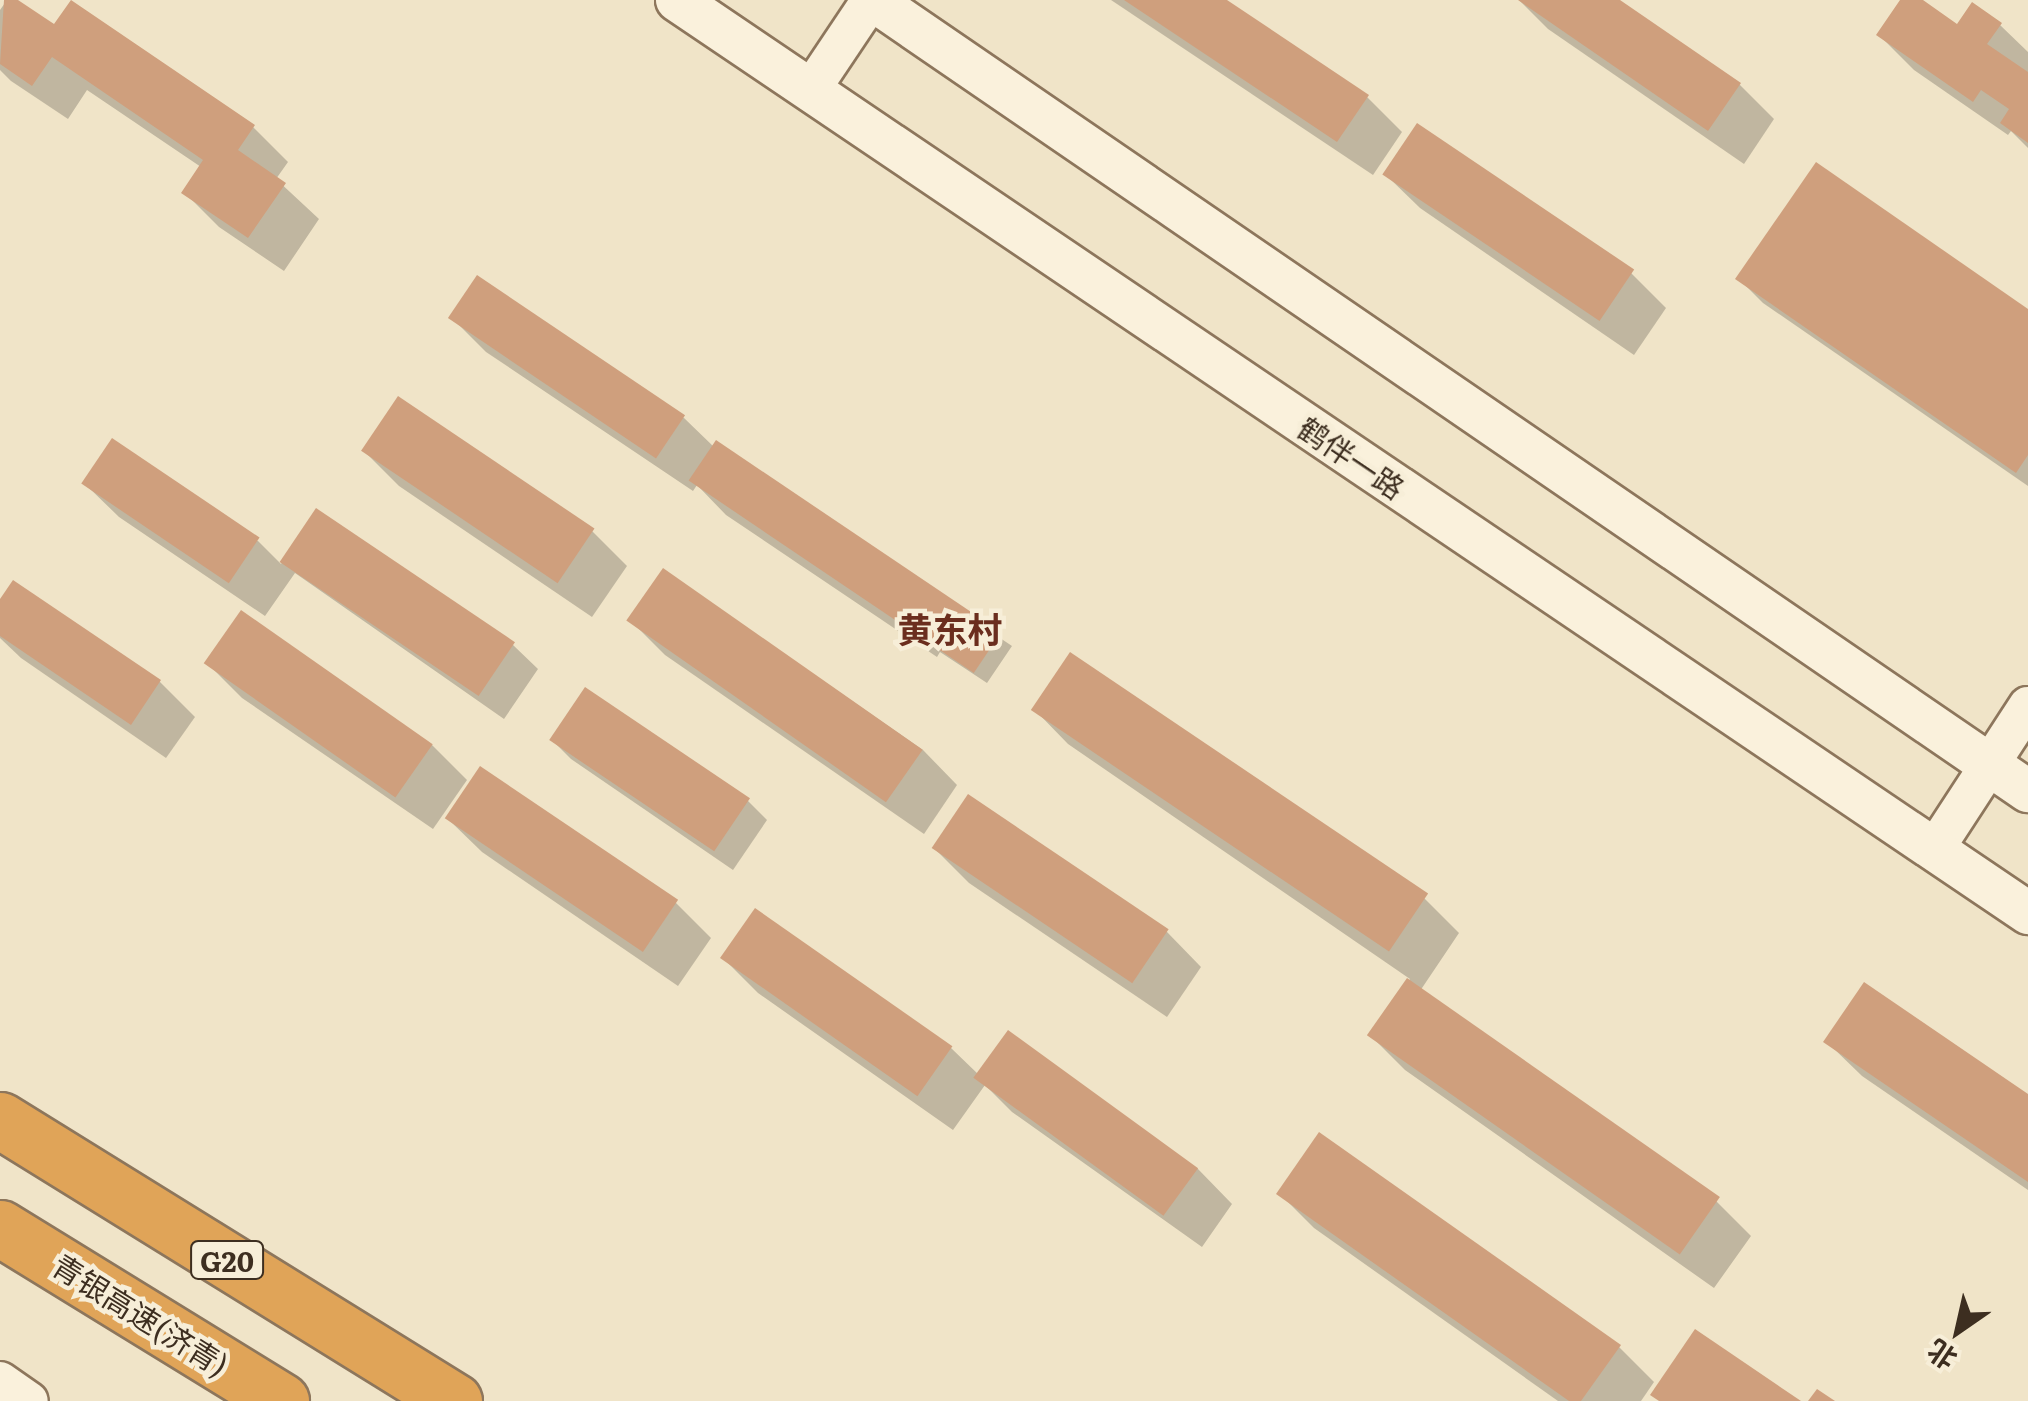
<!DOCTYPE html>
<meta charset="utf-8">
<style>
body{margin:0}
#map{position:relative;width:2028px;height:1401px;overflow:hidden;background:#f0e4c8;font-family:Literata,"Noto Sans SC",serif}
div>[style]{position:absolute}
.shadow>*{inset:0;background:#0003}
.building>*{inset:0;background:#cf9f7d;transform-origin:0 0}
.roads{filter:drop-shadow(2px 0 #8d765c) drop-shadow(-2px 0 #8d765c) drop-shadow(0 2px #8d765c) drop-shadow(0 -2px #8d765c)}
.tertiary>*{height:38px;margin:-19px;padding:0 19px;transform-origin:19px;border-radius:19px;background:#faf1dc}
.secondary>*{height:42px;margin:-21px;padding:0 21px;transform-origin:21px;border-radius:21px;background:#faf1dc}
.motorway>*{height:55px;margin:-27.5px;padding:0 27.5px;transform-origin:27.5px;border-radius:27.5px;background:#e0a458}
span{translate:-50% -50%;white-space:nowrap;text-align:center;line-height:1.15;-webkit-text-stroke:9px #f7eed8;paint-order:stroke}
.shield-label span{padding:2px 8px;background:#f7eed8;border:2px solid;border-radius:8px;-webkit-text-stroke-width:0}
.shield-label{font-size:28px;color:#3d2e20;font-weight:700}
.street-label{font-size:30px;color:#3d2e20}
.quarter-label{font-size:35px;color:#6b2e1e;font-weight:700}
.north{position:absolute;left:1908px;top:1281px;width:100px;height:100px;-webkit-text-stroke:8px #f7eed8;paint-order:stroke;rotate:214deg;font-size:28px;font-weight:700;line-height:40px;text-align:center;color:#3d2e20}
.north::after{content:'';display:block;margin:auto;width:35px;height:45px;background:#3d2e20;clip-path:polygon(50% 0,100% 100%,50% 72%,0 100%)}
</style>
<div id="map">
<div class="shadow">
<div style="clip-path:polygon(7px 0,253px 127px,288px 162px,276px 179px,319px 219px,284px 271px,219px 227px,184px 192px,201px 167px,87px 90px,68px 119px,11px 81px,0 70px,0 10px)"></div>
<div style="clip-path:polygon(1111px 0,1222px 0,1367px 97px,1402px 132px,1373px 175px)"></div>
<div style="clip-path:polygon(1519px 0,1616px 0,1740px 85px,1774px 119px,1744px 164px,1548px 29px)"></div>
<div style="clip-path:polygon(1903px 0,1918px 0,1958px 27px,2000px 25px,2028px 52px,2028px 148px,2011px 131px,2008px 135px,1914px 70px,1879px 35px)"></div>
<div style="clip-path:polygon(1385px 174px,1631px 273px,1666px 308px,1634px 355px,1420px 208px)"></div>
<div style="clip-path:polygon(1738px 278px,2028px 312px,2028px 486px,1763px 303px)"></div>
<div style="clip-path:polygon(451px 317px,684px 418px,714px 447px,1012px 646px,987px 683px,940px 652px,937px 657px,726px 515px,697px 485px,693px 491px,486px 352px)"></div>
<div style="clip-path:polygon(364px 451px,592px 531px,627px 566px,592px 617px,399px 486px)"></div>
<div style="clip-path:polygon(84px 483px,258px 541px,281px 564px,317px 511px,513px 645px,538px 669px,504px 719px,295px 573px,265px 616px,119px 517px)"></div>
<div style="clip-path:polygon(664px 571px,923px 750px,957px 785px,924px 834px,665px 655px,630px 620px)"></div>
<div style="clip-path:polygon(14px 583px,160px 682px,195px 717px,166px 758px,21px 658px,0 638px,0 603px)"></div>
<div style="clip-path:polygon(207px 663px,432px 745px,467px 780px,433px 829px,242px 698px)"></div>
<div style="clip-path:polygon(1034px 709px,1424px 898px,1459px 933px,1420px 991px,1716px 1201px,1751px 1236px,1714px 1288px,1405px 1070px,1370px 1035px,1410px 979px,1068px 744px)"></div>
<div style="clip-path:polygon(552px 740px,748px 801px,767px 820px,733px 870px,571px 759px)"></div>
<div style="clip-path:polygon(480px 769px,676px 903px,711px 938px,678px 986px,482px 852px,447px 818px)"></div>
<div style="clip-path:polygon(934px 848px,1167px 932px,1201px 967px,1167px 1017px,969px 883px)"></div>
<div style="clip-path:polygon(723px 958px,951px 1048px,979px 1075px,1198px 1169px,1232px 1204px,1202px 1247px,1012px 1112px,985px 1085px,953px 1130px,758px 993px)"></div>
<div style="clip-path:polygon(1827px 1042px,2028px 1097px,2028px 1190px,1862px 1076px)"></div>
<div style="clip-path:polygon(1279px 1193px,1619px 1347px,1654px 1382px,1641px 1401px,1558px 1401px,1314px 1228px)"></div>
</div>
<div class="building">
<div style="clip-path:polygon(4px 0,18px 0,54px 24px,71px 0,255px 125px,238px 150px,286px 183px,248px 238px,181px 193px,203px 160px,52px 57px,32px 86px,0 64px)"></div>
<div style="clip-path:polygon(1124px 0,1227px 0,1369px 95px,1337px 142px)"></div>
<div style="clip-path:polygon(1518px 0,1620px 0,1741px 83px,1708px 131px)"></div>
<div style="clip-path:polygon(1900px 0,1923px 0,1957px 24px,1972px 2px,2002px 23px,1987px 44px,2028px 72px,2028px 143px,2000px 123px,2009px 109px,1981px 90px,1973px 102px,1876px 35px)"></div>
<div style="left:1417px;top:123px;width:262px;height:62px;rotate:34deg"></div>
<div style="clip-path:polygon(1816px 162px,2028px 309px,2028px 455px,2016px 473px,1735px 279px)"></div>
<div style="left:477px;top:275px;width:251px;height:52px;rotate:34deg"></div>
<div style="left:398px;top:396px;width:237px;height:66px;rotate:34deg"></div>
<div style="left:112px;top:438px;width:178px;height:55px;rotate:34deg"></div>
<div style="left:716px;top:440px;width:344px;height:49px;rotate:34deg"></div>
<div style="left:316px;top:508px;width:240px;height:65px;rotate:34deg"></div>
<div style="left:663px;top:568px;width:317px;height:64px;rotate:35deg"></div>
<div style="clip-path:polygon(13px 580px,161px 680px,131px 725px,0 636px,0 599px)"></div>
<div style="left:241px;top:610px;width:234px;height:65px;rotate:35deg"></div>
<div style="left:1070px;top:652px;width:432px;height:70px;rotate:34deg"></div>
<div style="left:585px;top:687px;width:199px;height:64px;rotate:34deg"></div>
<div style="left:480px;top:766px;width:239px;height:63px;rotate:34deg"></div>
<div style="left:968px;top:794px;width:242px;height:65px;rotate:34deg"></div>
<div style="left:755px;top:908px;width:241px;height:61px;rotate:35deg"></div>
<div style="left:1407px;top:978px;width:382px;height:70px;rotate:35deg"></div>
<div style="clip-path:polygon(1864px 982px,2028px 1094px,2028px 1182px,1823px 1042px)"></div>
<div style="left:1008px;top:1030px;width:235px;height:59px;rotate:36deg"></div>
<div style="clip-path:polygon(1319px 1132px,1621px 1345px,1581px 1401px,1569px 1401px,1276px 1194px)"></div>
<div style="clip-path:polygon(1695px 1329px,1801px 1401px,1659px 1401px,1650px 1395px)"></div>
<div style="clip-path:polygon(1817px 1389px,1835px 1401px,1808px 1401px)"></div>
</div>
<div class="roads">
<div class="tertiary">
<div style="left:810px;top:91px;width:110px;rotate:-56.2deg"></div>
<div style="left:1934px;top:850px;width:172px;rotate:-56.9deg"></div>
<div style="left:0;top:1381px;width:35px;rotate:35deg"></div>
</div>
<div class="secondary">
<div style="left:677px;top:0;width:1631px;rotate:34.05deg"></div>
<div style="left:873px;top:0;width:1400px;rotate:34.41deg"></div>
</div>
<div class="motorway">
<div style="left:0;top:1120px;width:534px;rotate:31.76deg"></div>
<div style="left:0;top:1228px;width:330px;rotate:31.6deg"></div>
</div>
</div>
<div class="shield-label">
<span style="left:227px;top:1260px">G20</span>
</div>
<div class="street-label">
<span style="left:1352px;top:457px;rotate:34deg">鹤伴一路</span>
<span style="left:141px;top:1314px;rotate:32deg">青银高速(济青)</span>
</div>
<div class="quarter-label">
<span style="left:950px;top:628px">黄东村</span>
</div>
<div class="north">北</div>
</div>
